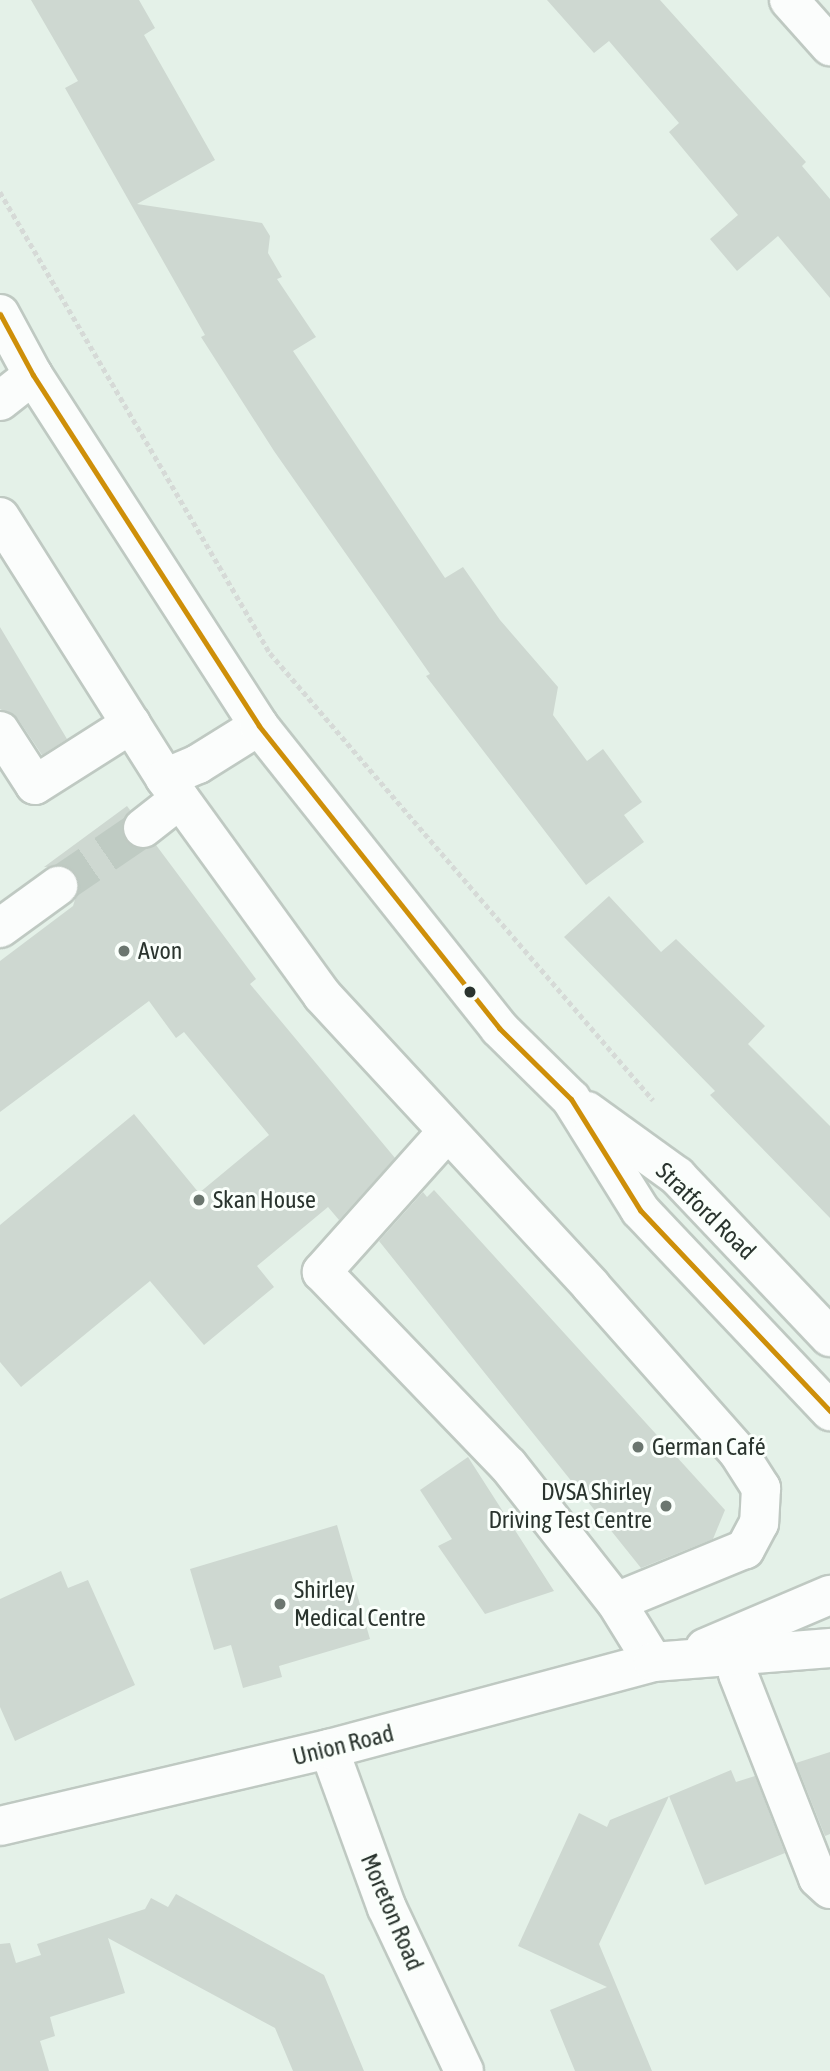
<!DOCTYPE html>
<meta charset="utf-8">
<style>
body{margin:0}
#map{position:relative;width:830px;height:2071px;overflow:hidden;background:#e4f1e8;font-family:"Asap Condensed",sans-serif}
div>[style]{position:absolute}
.building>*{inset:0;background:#ced8d1}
.minor-tunnel>*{height:38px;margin-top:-19px;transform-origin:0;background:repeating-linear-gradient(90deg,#bfcbc3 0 38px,transparent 0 57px)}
.path>*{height:4.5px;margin-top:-2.25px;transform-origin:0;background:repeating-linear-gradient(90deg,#d6dad7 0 5px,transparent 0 8.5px)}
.roads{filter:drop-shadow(2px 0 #bfc9c2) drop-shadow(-2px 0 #bfc9c2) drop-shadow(0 2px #bfc9c2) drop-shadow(0 -2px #bfc9c2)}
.minor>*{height:38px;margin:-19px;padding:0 19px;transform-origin:19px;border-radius:19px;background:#fbfdfc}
.highway>*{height:38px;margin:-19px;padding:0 19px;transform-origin:19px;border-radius:19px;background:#fbfdfc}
.bus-1>*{height:5px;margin:-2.5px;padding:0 2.5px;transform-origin:2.5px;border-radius:2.5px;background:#ce8f09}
.dots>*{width:19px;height:19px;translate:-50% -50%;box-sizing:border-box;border:4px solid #fafffb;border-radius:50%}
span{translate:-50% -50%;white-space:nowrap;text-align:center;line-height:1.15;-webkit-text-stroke:6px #fafffb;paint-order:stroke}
.poi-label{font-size:24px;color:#2a342e}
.left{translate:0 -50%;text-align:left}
.right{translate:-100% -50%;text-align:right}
.street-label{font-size:24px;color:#2a342e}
</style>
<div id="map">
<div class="building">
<div style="clip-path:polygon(31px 0,139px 0,155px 28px,144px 35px,215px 160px,137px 204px,262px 223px,270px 236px,268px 253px,282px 277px,277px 279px,316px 337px,293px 351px,445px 578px,463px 567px,500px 620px,558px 687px,553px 715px,587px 761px,603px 749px,642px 802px,624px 815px,644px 842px,586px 885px,426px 676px,430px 674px,274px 451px,201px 337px,205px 335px,65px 88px,78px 81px)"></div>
<div style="clip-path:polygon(547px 0,660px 0,806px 162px,802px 166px,830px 199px,830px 298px,778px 236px,737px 271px,710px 239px,738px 215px,669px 132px,679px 123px,609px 41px,594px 53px)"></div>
<div style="clip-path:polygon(0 627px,67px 739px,42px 755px,18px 719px,0 709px)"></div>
<div style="clip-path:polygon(127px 806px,130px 810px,121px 830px,125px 841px,136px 848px,156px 845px,256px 979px,250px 984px,395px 1158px,339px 1220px,328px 1207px,257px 1266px,274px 1287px,204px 1345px,150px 1281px,21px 1387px,0 1362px,0 1225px,134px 1114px,199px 1193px,269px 1135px,184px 1032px,176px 1038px,149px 1001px,0 1112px,0 961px,73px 906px,80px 884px,75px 873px,66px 866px,44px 867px)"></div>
<div style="clip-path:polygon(609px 896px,661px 952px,676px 939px,765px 1026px,748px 1044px,830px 1126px,830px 1218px,710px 1095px,715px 1091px,564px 937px)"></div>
<div style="clip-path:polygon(434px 1190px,725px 1510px,713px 1539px,641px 1568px,379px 1241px,423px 1192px,427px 1197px)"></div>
<div style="clip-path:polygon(468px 1457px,554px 1591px,485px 1614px,438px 1546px,452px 1539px,420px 1490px)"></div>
<div style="clip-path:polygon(337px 1525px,370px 1639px,279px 1666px,282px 1677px,243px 1688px,231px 1645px,214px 1650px,190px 1569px)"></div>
<div style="clip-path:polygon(61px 1571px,68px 1588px,88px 1580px,135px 1685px,15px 1741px,0 1707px,0 1599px)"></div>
<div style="clip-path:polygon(830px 1752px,830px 1834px,825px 1836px,796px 1763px)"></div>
<div style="clip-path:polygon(731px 1770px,736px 1782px,755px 1776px,785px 1853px,705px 1885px,669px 1796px)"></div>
<div style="clip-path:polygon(669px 1796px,599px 1944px,652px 2071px,575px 2071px,550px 2010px,607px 1987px,518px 1946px,579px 1813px,607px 1827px,610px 1820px)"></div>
<div style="clip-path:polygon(176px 1894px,324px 1975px,364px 2071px,293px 2071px,275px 2028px,108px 1938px,125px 1993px,50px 2017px,55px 2036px,40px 2041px,49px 2071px,0 2071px,0 1944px,10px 1943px,16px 1963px,41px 1955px,37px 1944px,145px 1909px,151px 1898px,168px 1907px)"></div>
</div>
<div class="minor-tunnel">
<div style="left:58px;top:886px;width:103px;rotate:-34.3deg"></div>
</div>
<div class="path">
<div style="left:0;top:192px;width:534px;rotate:59.64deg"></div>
<div style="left:270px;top:653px;width:589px;rotate:49.41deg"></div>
</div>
<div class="roads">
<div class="minor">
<div style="left:789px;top:0;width:62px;rotate:48.3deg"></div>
<div style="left:0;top:401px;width:42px;rotate:-38.2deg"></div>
<div style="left:0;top:517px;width:309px;rotate:57.7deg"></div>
<div style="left:165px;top:778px;width:268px;rotate:54.1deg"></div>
<div style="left:322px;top:995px;width:396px;rotate:47.2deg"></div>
<div style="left:591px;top:1286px;width:222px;rotate:48.5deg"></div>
<div style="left:738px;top:1452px;width:43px;rotate:57.4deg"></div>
<div style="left:761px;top:1488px;width:35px;rotate:93deg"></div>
<div style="left:759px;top:1523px;width:30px;rotate:118deg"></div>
<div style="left:745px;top:1549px;width:139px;rotate:157.7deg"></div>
<div style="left:616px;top:1602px;width:70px;rotate:58.3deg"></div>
<div style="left:0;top:731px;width:64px;rotate:57.1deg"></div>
<div style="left:35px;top:785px;width:114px;rotate:-32.4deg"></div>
<div style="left:165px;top:778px;width:36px;rotate:-23deg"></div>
<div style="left:198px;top:764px;width:72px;rotate:-31.9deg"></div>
<div style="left:143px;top:828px;width:47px;rotate:-38.1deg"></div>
<div style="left:0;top:928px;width:72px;rotate:-35.9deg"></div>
<div style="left:447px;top:1132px;width:188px;rotate:131.8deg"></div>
<div style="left:322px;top:1272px;width:268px;rotate:46.1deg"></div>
<div style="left:508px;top:1465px;width:174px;rotate:51.8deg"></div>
<div style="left:705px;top:1648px;width:136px;rotate:-23deg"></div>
<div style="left:735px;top:1654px;width:20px;rotate:81deg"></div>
<div style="left:738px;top:1674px;width:219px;rotate:68.6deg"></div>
<div style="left:818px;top:1878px;width:16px;rotate:43deg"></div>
<div style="left:329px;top:1749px;width:169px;rotate:70deg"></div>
<div style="left:387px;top:1908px;width:180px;rotate:64.7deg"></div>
<div style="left:0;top:1826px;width:338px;rotate:-13.2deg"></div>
<div style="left:329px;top:1749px;width:335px;rotate:-15deg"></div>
<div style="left:653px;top:1662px;width:178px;rotate:-4.5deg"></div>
</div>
<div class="highway">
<div style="left:0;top:314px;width:69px;rotate:61.6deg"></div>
<div style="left:33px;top:375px;width:417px;rotate:57.2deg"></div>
<div style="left:259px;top:726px;width:386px;rotate:51.5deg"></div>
<div style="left:499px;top:1028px;width:101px;rotate:44.6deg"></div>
<div style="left:571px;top:1099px;width:131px;rotate:58.1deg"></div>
<div style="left:640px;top:1210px;width:277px;rotate:46.6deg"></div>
<div style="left:587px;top:1111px;width:111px;rotate:35.8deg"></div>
<div style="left:677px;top:1176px;width:222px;rotate:46.5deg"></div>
</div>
</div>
<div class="bus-1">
<div style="left:0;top:314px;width:69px;rotate:61.6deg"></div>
<div style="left:33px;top:375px;width:417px;rotate:57.2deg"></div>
<div style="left:259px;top:726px;width:386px;rotate:51.5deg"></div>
<div style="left:499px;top:1028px;width:101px;rotate:44.6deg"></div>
<div style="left:571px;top:1099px;width:131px;rotate:58.1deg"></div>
<div style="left:640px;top:1210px;width:277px;rotate:46.6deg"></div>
</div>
<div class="dots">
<div style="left:124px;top:951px;background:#6b766f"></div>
<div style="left:470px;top:992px;background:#2a342e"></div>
<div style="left:199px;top:1200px;background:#6b766f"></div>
<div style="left:638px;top:1447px;background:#6b766f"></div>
<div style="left:666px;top:1506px;background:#6b766f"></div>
<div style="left:280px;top:1604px;background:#6b766f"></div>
</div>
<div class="poi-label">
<span class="left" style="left:138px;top:951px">Avon</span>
<span class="left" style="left:213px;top:1200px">Skan House</span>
<span class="left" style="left:652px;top:1447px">German Café</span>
<span class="right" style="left:652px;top:1506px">DVSA Shirley<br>Driving Test Centre</span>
<span class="left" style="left:294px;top:1604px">Shirley<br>Medical Centre</span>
</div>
<div class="street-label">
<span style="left:706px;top:1211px;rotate:44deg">Stratford Road</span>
<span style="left:343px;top:1745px;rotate:-14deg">Union Road</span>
<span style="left:392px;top:1912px;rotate:67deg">Moreton Road</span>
</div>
</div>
